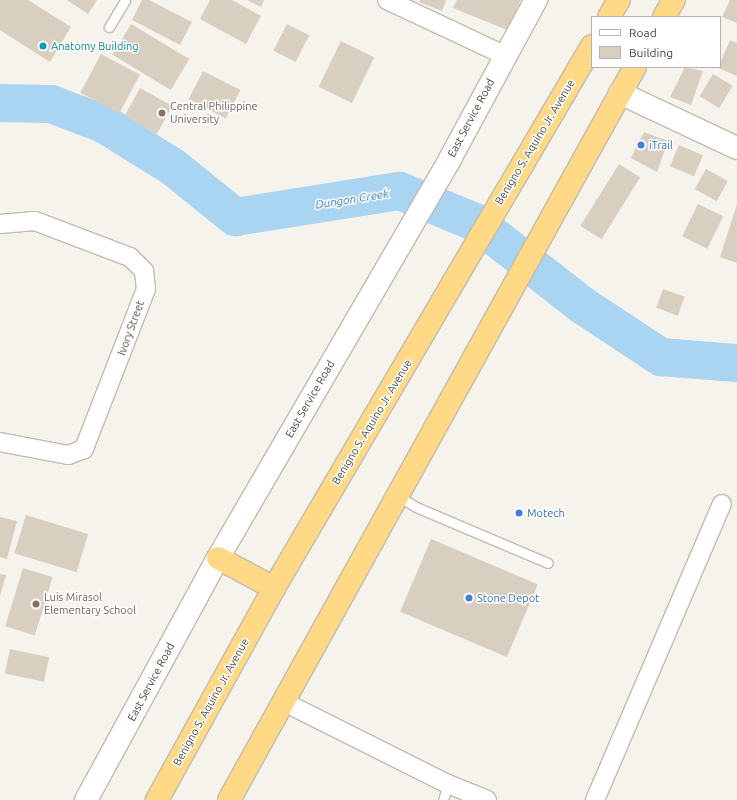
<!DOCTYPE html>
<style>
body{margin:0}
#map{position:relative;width:737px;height:800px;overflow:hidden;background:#f6f3ec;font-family:Ubuntu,sans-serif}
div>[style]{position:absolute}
.river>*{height:38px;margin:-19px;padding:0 19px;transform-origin:19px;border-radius:19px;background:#a9d4f2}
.building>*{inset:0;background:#d8cfc1;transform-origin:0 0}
.roads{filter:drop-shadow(1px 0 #c2bbae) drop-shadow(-1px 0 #c2bbae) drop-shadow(0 1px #c2bbae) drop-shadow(0 -1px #c2bbae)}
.service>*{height:9px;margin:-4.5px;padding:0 4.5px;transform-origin:4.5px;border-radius:4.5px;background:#fff}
.minor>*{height:18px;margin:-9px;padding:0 9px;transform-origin:9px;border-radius:9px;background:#fff}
.tertiary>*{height:22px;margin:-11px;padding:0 11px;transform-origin:11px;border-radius:11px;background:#fff}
.trunk>*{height:22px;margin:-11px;padding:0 11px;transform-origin:11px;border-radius:11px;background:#ffd985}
.dots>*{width:11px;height:11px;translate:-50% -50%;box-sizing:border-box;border:2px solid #fff;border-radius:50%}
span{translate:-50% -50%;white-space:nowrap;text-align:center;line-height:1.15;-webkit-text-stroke:3px #fff;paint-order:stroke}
.culture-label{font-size:11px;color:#0d838f}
.left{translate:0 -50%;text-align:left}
.education-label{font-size:11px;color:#785e54}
.street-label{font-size:11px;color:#4b4439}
.shop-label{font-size:11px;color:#366cbe}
.water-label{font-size:12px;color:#2e7ab2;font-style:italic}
.legend{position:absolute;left:591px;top:16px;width:130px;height:52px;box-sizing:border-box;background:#fff;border:1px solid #b7b4b0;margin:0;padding:5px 7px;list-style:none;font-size:12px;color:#4b4439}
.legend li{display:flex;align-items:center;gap:8px;height:20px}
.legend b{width:20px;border:1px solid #b7b4b0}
</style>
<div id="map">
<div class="river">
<div style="left:0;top:103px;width:51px;rotate:1.1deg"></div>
<div style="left:51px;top:104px;width:57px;rotate:20.7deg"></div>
<div style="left:104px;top:124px;width:81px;rotate:31.9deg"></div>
<div style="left:173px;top:167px;width:80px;rotate:38.9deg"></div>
<div style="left:235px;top:217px;width:167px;rotate:-9deg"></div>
<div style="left:400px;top:191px;width:83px;rotate:22.6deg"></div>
<div style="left:477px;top:223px;width:133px;rotate:38deg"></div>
<div style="left:582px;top:305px;width:95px;rotate:33.4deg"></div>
<div style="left:661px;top:357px;width:76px;rotate:4.5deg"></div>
</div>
<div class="building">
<div style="clip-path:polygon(0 0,28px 0,71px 27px,50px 62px,0 30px)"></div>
<div style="clip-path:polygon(67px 0,97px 0,88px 14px)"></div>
<div style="clip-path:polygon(142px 0,149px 0,192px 22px,180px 45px,132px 20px)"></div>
<div style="clip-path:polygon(210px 0,232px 0,261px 16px,246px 44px,200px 19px)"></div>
<div style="clip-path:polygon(247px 0,264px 0,261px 7px)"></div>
<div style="clip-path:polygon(420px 0,446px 0,442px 11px,419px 2px)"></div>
<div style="clip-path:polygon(457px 0,521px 0,507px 30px,453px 8px)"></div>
<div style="clip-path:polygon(730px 0,737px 0,737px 23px,722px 17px)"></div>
<div style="left:131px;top:24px;width:68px;height:36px;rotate:31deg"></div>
<div style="left:287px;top:24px;width:25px;height:30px;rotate:27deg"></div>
<div style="clip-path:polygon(730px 40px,737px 43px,737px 76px,718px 68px)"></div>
<div style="left:341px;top:41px;width:37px;height:51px;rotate:26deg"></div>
<div style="left:101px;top:54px;width:44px;height:44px;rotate:28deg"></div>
<div style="clip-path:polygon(685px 67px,703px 71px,691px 105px,670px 97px)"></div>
<div style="left:203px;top:71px;width:42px;height:32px;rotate:27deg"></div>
<div style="left:713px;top:74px;width:23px;height:26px;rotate:31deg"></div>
<div style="left:140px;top:88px;width:37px;height:32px;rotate:29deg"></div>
<div style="clip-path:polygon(644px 132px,668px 141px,657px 172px,631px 158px)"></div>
<div style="left:679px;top:145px;width:26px;height:23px;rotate:23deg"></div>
<div style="left:619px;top:164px;width:25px;height:73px;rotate:32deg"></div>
<div style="left:706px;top:169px;width:25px;height:23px;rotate:29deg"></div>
<div style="left:698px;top:204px;width:28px;height:36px;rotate:26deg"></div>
<div style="clip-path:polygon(737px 204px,737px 263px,720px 257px)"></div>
<div style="left:663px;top:289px;width:23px;height:20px;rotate:20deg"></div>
<div style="left:26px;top:515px;width:65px;height:40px;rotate:17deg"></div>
<div style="clip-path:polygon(0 517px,17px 521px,7px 559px,0 557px)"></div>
<div style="left:431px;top:539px;width:116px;height:79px;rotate:23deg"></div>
<div style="left:23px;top:568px;width:31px;height:61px;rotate:17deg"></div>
<div style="clip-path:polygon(0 574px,6px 575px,0 596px)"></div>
<div style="left:10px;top:649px;width:40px;height:25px;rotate:12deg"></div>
</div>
<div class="roads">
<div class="service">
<div style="left:109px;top:27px;width:31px;rotate:-59deg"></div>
<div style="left:398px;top:496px;width:21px;rotate:31deg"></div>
<div style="left:416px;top:507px;width:143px;rotate:23deg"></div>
<div style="left:443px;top:800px;width:17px;rotate:-73deg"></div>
</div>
<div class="minor">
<div style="left:387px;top:0;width:129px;rotate:25.2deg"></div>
<div style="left:0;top:224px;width:35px;rotate:-5deg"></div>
<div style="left:35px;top:221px;width:102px;rotate:20.8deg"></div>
<div style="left:130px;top:257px;width:20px;rotate:45deg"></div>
<div style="left:144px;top:271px;width:18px;rotate:84deg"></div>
<div style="left:146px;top:289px;width:172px;rotate:111.2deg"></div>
<div style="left:84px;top:449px;width:17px;rotate:159deg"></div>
<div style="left:68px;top:455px;width:69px;rotate:-169.2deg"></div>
<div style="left:284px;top:702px;width:183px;rotate:26.6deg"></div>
<div style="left:448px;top:784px;width:42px;rotate:22.3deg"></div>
<div style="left:595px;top:800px;width:322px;rotate:-66.8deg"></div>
</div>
<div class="tertiary">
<div style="left:620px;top:93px;width:129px;rotate:25.2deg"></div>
<div style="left:86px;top:800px;width:276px;rotate:-61.4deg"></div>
<div style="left:218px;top:558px;width:464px;rotate:-59.8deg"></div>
<div style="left:451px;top:157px;width:179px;rotate:-61.6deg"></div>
</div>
<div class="trunk">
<div style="left:609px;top:17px;width:20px;rotate:-60deg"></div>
<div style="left:664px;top:17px;width:20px;rotate:-60deg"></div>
<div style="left:218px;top:558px;width:64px;rotate:28.2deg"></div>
<div style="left:157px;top:800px;width:242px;rotate:-61.1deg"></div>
<div style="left:274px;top:588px;width:628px;rotate:-59.6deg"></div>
<div style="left:229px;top:800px;width:838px;rotate:-61.02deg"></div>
</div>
</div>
<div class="dots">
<div style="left:43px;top:46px;background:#0f9aa8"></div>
<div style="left:162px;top:113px;background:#8d6e63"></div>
<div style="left:641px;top:145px;background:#3f7fe0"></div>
<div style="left:519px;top:513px;background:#3f7fe0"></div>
<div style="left:469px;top:598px;background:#3f7fe0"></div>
<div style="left:36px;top:604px;background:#8d6e63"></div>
</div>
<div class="culture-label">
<span class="left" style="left:51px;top:46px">Anatomy Building</span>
</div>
<div class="education-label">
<span class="left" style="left:170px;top:113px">Central Philippine<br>University</span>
<span class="left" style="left:44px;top:604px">Luis Mirasol<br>Elementary School</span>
</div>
<div class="street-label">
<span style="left:471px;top:118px;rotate:-62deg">East Service Road</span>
<span style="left:535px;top:142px;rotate:-59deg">Benigno S. Aquino Jr. Avenue</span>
<span style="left:131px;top:328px;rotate:-70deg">Ivory Street</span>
<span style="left:310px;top:399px;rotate:-60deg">East Service Road</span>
<span style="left:372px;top:422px;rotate:-59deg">Benigno S. Aquino Jr. Avenue</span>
<span style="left:151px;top:682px;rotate:-62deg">East Service Road</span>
<span style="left:211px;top:702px;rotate:-61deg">Benigno S. Aquino Jr. Avenue</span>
</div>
<div class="shop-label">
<span class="left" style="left:649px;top:145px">iTrail</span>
<span class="left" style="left:527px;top:513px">Motech</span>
<span class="left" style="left:477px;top:598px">Stone Depot</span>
</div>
<div class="water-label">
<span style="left:352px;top:199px;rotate:-9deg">Dungon Creek</span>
</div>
<ul class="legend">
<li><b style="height:5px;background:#fff"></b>Road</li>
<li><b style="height:11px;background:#d8cfc1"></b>Building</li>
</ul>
</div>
